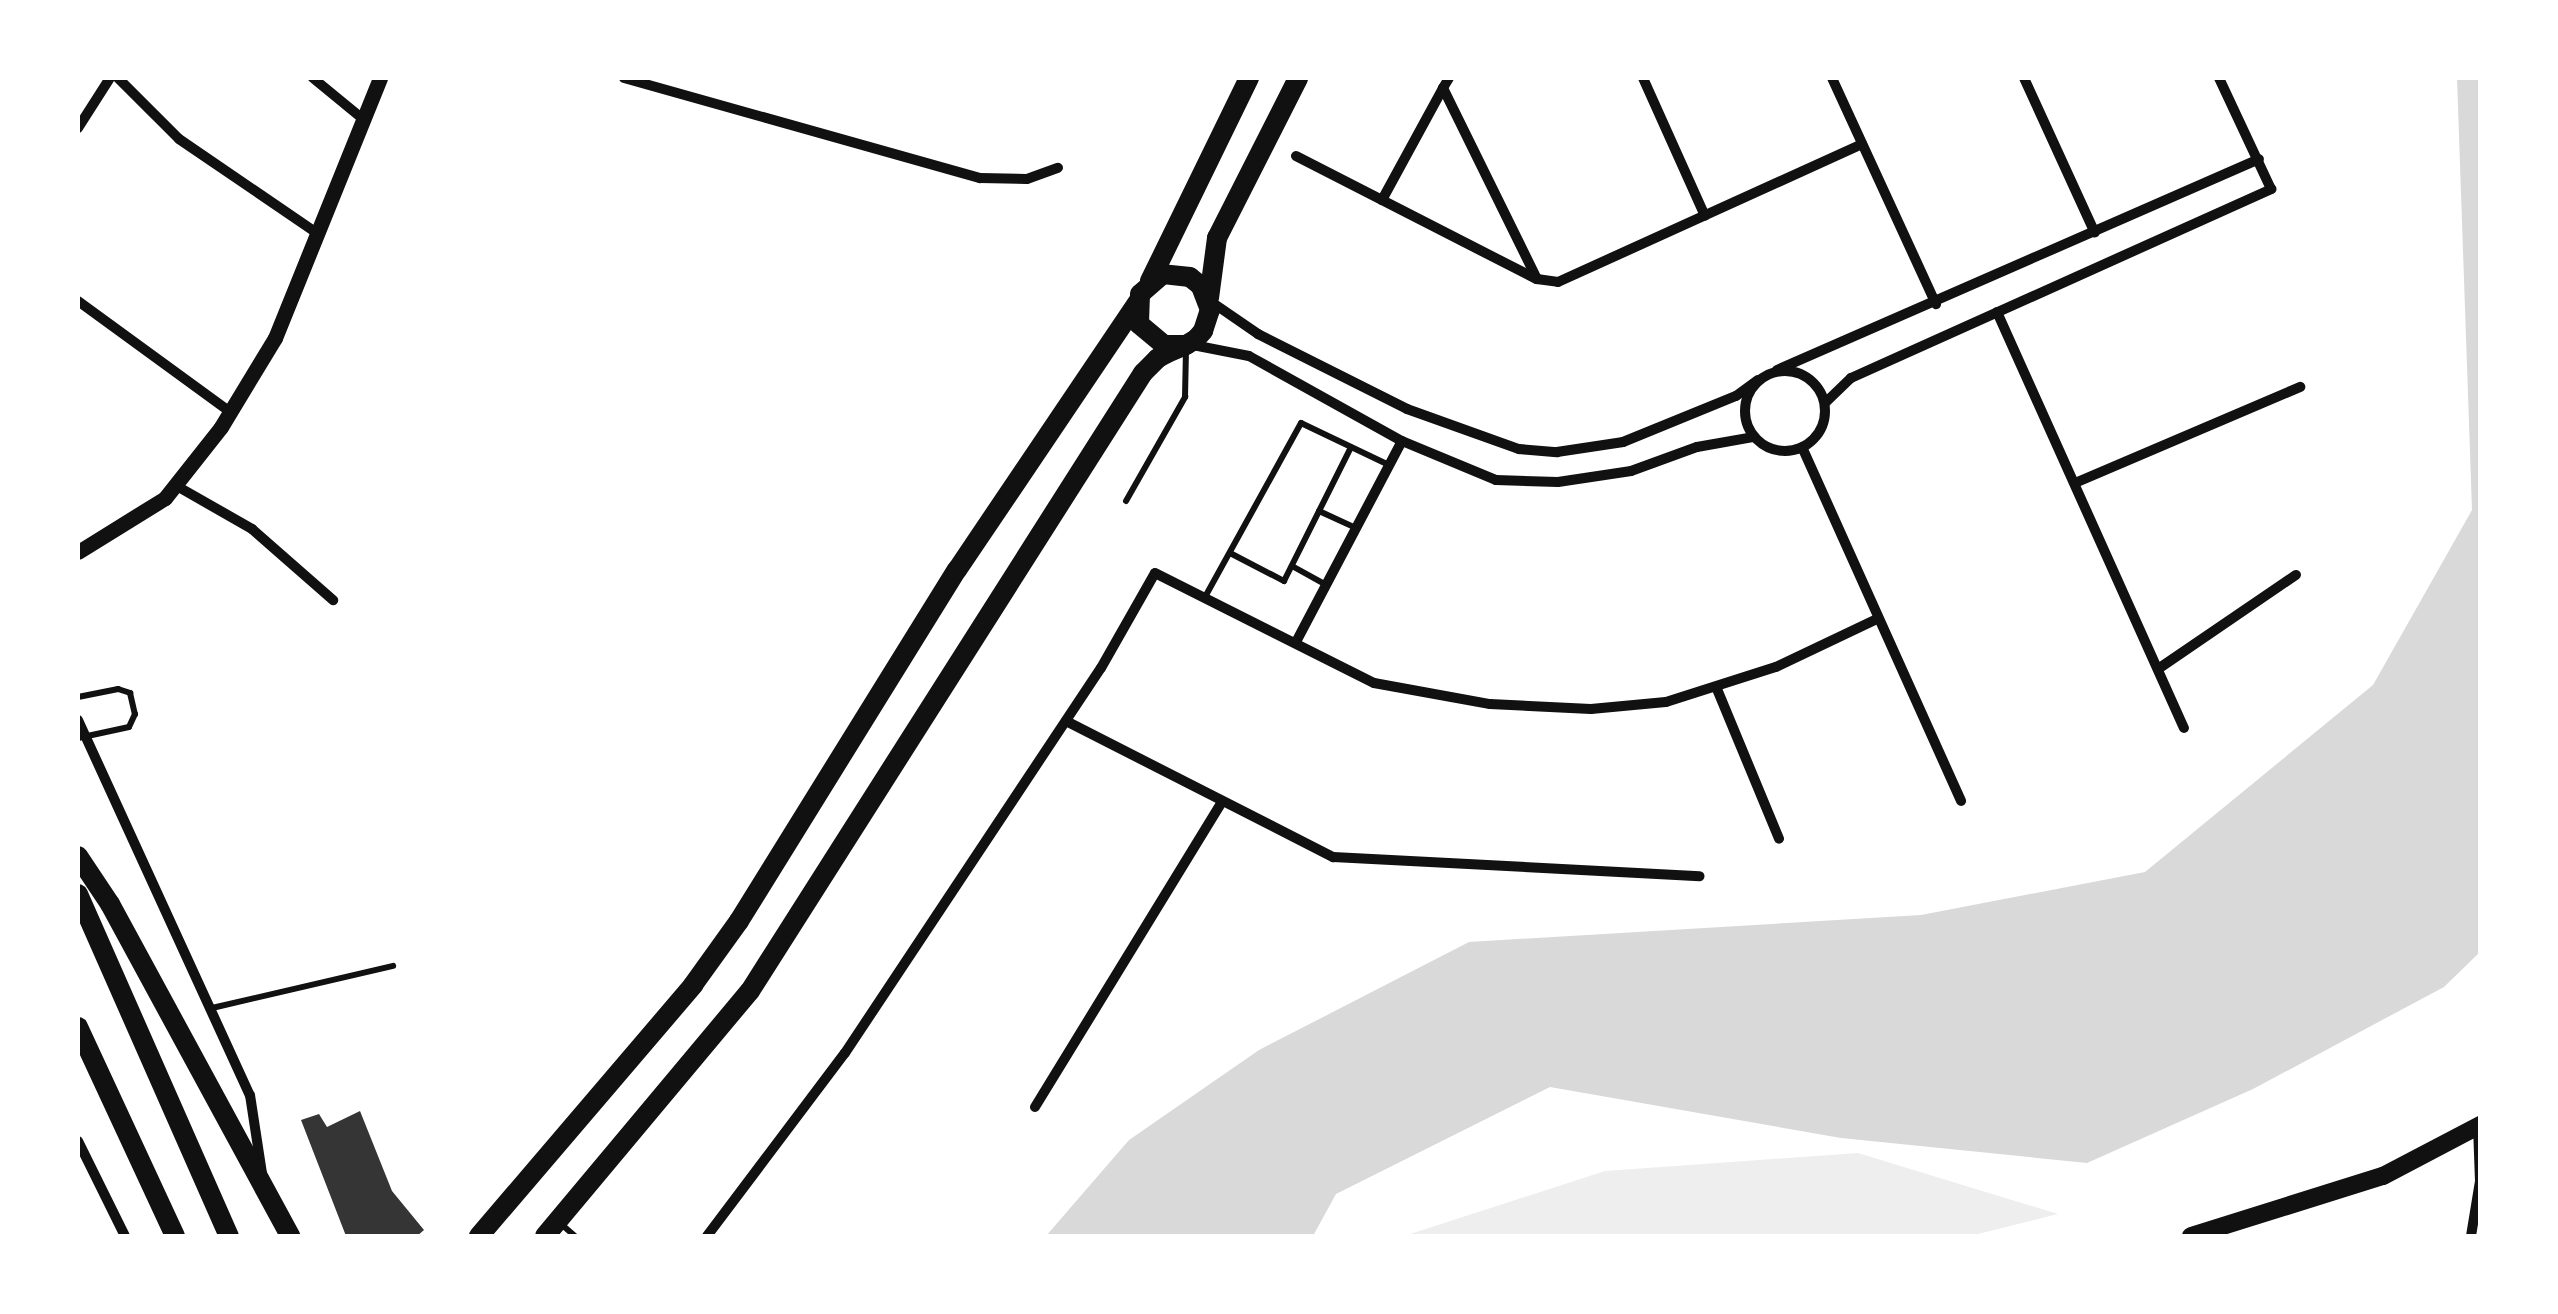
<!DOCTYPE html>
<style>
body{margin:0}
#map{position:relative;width:2558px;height:1314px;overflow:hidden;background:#fff;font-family:"Libre Baskerville",serif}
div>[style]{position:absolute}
.green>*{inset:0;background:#eee}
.water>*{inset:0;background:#d9d9d9}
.building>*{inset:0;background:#353535}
.service>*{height:6px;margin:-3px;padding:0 3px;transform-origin:3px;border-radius:3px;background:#111}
.minor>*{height:10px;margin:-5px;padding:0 5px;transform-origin:5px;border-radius:5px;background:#111}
.minor>.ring{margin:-5px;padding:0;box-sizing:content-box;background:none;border:10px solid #111;border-radius:50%}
.tertiary>*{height:15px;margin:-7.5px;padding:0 7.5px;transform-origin:7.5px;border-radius:7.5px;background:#111}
.secondary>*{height:18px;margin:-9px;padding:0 9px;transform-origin:9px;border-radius:9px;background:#111}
.primary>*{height:20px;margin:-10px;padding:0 10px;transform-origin:10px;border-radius:10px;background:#111}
.trunk>*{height:20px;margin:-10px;padding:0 10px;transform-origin:10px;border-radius:10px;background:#111}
span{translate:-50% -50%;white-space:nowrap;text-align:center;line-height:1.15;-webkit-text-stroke:10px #fff;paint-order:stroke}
.frame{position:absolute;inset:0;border:80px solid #fff;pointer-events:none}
</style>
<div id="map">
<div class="green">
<div style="clip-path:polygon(1858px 1153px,2058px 1214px,1970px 1236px,1404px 1236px,1605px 1171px)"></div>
</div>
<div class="water">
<div style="clip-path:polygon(2457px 78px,2480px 78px,2480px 952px,2444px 987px,2253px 1089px,2087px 1163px,1841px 1138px,1550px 1087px,1336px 1194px,1313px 1236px,1046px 1236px,1129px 1140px,1259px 1050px,1469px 942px,1921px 915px,2145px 872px,2373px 685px,2472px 510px)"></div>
</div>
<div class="building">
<div style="clip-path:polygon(360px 1111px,392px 1191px,424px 1230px,417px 1236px,346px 1236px,301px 1120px,319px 1114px,327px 1127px)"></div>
</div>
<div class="service">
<div style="left:1126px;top:501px;width:120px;rotate:-60.4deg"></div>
<div style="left:1185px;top:397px;width:49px;rotate:-88.8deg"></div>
<div style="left:1319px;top:511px;width:41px;rotate:24.7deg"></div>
<div style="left:1230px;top:553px;width:61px;rotate:27.4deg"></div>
<div style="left:1284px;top:581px;width:148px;rotate:-63.4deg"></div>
<div style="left:1292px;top:566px;width:38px;rotate:29deg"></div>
<div style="left:1205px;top:597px;width:199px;rotate:-61.1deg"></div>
<div style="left:1301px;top:423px;width:98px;rotate:25.5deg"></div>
<div style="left:78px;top:697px;width:41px;rotate:-11.3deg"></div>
<div style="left:118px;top:689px;width:13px;rotate:18deg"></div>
<div style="left:130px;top:693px;width:22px;rotate:77deg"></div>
<div style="left:135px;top:714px;width:14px;rotate:115deg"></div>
<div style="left:129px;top:727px;width:52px;rotate:167.8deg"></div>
<div style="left:212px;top:1008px;width:186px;rotate:-13.1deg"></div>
<div style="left:561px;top:1224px;width:18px;rotate:41deg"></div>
</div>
<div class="minor">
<div style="left:118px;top:78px;width:86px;rotate:45deg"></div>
<div style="left:179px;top:139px;width:167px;rotate:34.3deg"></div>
<div style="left:313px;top:78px;width:65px;rotate:39.4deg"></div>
<div style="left:624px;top:78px;width:370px;rotate:15.7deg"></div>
<div style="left:980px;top:178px;width:47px;rotate:1.2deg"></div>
<div style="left:1027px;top:179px;width:33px;rotate:-20deg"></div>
<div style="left:1449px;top:78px;width:12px;rotate:121deg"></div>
<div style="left:1443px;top:88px;width:213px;rotate:63.8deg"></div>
<div style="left:1537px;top:279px;width:21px;rotate:8deg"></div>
<div style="left:1558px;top:282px;width:334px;rotate:-24.4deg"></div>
<div style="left:1643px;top:78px;width:151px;rotate:65.8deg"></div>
<div style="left:1832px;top:78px;width:249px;rotate:65.3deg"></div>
<div style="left:2024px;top:78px;width:170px;rotate:65.4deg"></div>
<div style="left:78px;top:128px;width:59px;rotate:-57.4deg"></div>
<div style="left:1296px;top:156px;width:270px;rotate:27.1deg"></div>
<div style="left:1382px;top:200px;width:128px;rotate:-61.4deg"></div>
<div style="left:78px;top:301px;width:188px;rotate:36.1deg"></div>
<div style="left:1213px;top:303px;width:55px;rotate:34.6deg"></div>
<div style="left:1258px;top:334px;width:167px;rotate:26.7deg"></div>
<div style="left:1407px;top:409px;width:119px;rotate:19.7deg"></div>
<div style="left:1519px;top:449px;width:38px;rotate:5deg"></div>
<div style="left:1557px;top:452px;width:67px;rotate:-8.6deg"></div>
<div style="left:1623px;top:442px;width:122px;rotate:-22.2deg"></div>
<div style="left:1736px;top:396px;width:27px;rotate:-36deg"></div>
<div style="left:1997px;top:312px;width:456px;rotate:65.8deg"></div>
<div style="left:1193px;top:345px;width:57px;rotate:11.1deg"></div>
<div style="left:1249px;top:356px;width:175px;rotate:29.1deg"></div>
<div style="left:1402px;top:441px;width:102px;rotate:22.5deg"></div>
<div style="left:1496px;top:480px;width:62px;rotate:1.8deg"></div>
<div style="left:1558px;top:482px;width:74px;rotate:-8.6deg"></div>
<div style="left:1631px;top:471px;width:70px;rotate:-20deg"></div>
<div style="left:1697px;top:447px;width:58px;rotate:-10deg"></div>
<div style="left:1777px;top:370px;width:526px;rotate:-23.64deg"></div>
<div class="ring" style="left:1745px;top:371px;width:70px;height:70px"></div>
<div style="left:1825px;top:403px;width:36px;rotate:-44deg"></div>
<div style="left:1851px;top:378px;width:461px;rotate:-24.2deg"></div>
<div style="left:2271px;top:189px;width:123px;rotate:-115.1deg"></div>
<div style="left:1802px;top:447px;width:388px;rotate:65.8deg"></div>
<div style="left:2075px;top:483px;width:245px;rotate:-23.1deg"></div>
<div style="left:175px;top:485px;width:89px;rotate:29.7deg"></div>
<div style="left:252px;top:529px;width:108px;rotate:41.2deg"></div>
<div style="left:1296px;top:642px;width:227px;rotate:-62.2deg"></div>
<div style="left:2158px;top:669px;width:167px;rotate:-34.3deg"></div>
<div style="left:1717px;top:689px;width:162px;rotate:67.5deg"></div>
<div style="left:78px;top:720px;width:413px;rotate:65.4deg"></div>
<div style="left:250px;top:1095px;width:79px;rotate:81.3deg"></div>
<div style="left:1066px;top:721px;width:300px;rotate:27deg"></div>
<div style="left:1333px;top:857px;width:367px;rotate:3deg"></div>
<div style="left:1035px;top:1107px;width:354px;rotate:-58.5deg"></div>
<div style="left:78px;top:1141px;width:106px;rotate:63.7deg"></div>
<div style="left:707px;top:1236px;width:229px;rotate:-53deg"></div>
<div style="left:845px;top:1053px;width:462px;rotate:-56.4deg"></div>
<div style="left:1101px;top:668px;width:109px;rotate:-60.4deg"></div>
<div style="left:1155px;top:573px;width:245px;rotate:26.7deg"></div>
<div style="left:1374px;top:683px;width:118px;rotate:10.3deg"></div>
<div style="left:1490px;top:704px;width:101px;rotate:2.8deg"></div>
<div style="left:1591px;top:709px;width:75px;rotate:-5.3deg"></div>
<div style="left:1666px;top:702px;width:115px;rotate:-17.7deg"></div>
<div style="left:1776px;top:667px;width:110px;rotate:-25.4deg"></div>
<div style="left:2471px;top:1236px;width:56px;rotate:-80.7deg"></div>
<div style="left:2480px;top:1181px;width:55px;rotate:-92.1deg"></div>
</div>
<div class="tertiary">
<div style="left:78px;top:552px;width:102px;rotate:-31.8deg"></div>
<div style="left:165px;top:498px;width:90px;rotate:-51.7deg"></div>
<div style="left:221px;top:427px;width:104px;rotate:-58.8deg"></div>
<div style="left:275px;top:338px;width:280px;rotate:-68deg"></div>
</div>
<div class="secondary">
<div style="left:2191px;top:1236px;width:201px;rotate:-17.4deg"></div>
<div style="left:2383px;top:1176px;width:110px;rotate:-27.7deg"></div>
</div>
<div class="primary">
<div style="left:1150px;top:281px;width:226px;rotate:-64deg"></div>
<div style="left:1209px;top:298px;width:61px;rotate:-82.4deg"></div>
<div style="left:1217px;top:238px;width:179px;rotate:-63.1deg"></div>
<div style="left:78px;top:856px;width:58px;rotate:56.3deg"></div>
<div style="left:110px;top:904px;width:378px;rotate:61.5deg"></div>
<div style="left:479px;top:1236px;width:330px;rotate:-49.5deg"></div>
<div style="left:693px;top:985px;width:79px;rotate:-54.3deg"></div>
<div style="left:739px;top:921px;width:413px;rotate:-58.2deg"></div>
<div style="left:957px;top:570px;width:323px;rotate:-56deg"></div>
<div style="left:545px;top:1236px;width:319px;rotate:-50.1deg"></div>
<div style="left:750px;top:991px;width:732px;rotate:-57.55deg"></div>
<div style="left:1143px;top:373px;width:21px;rotate:-45deg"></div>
<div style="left:1158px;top:358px;width:10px;rotate:-29deg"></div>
<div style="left:1167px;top:353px;width:21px;rotate:-23deg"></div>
<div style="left:1186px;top:345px;width:12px;rotate:-31deg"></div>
<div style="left:1196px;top:339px;width:11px;rotate:-49deg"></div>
<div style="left:1203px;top:331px;width:22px;rotate:-72deg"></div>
<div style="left:1210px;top:310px;width:26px;rotate:-111deg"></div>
<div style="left:1201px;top:286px;width:14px;rotate:-141deg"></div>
<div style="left:1190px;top:277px;width:27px;rotate:-174deg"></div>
<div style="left:1163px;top:274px;width:30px;rotate:139deg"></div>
<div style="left:1140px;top:294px;width:30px;rotate:92deg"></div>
<div style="left:1139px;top:324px;width:33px;rotate:40deg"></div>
<div style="left:1164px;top:345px;width:22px"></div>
</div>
<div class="trunk">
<div style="left:78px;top:894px;width:374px;rotate:66.2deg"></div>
<div style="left:78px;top:1027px;width:230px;rotate:65.1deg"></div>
</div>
<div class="frame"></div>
</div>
